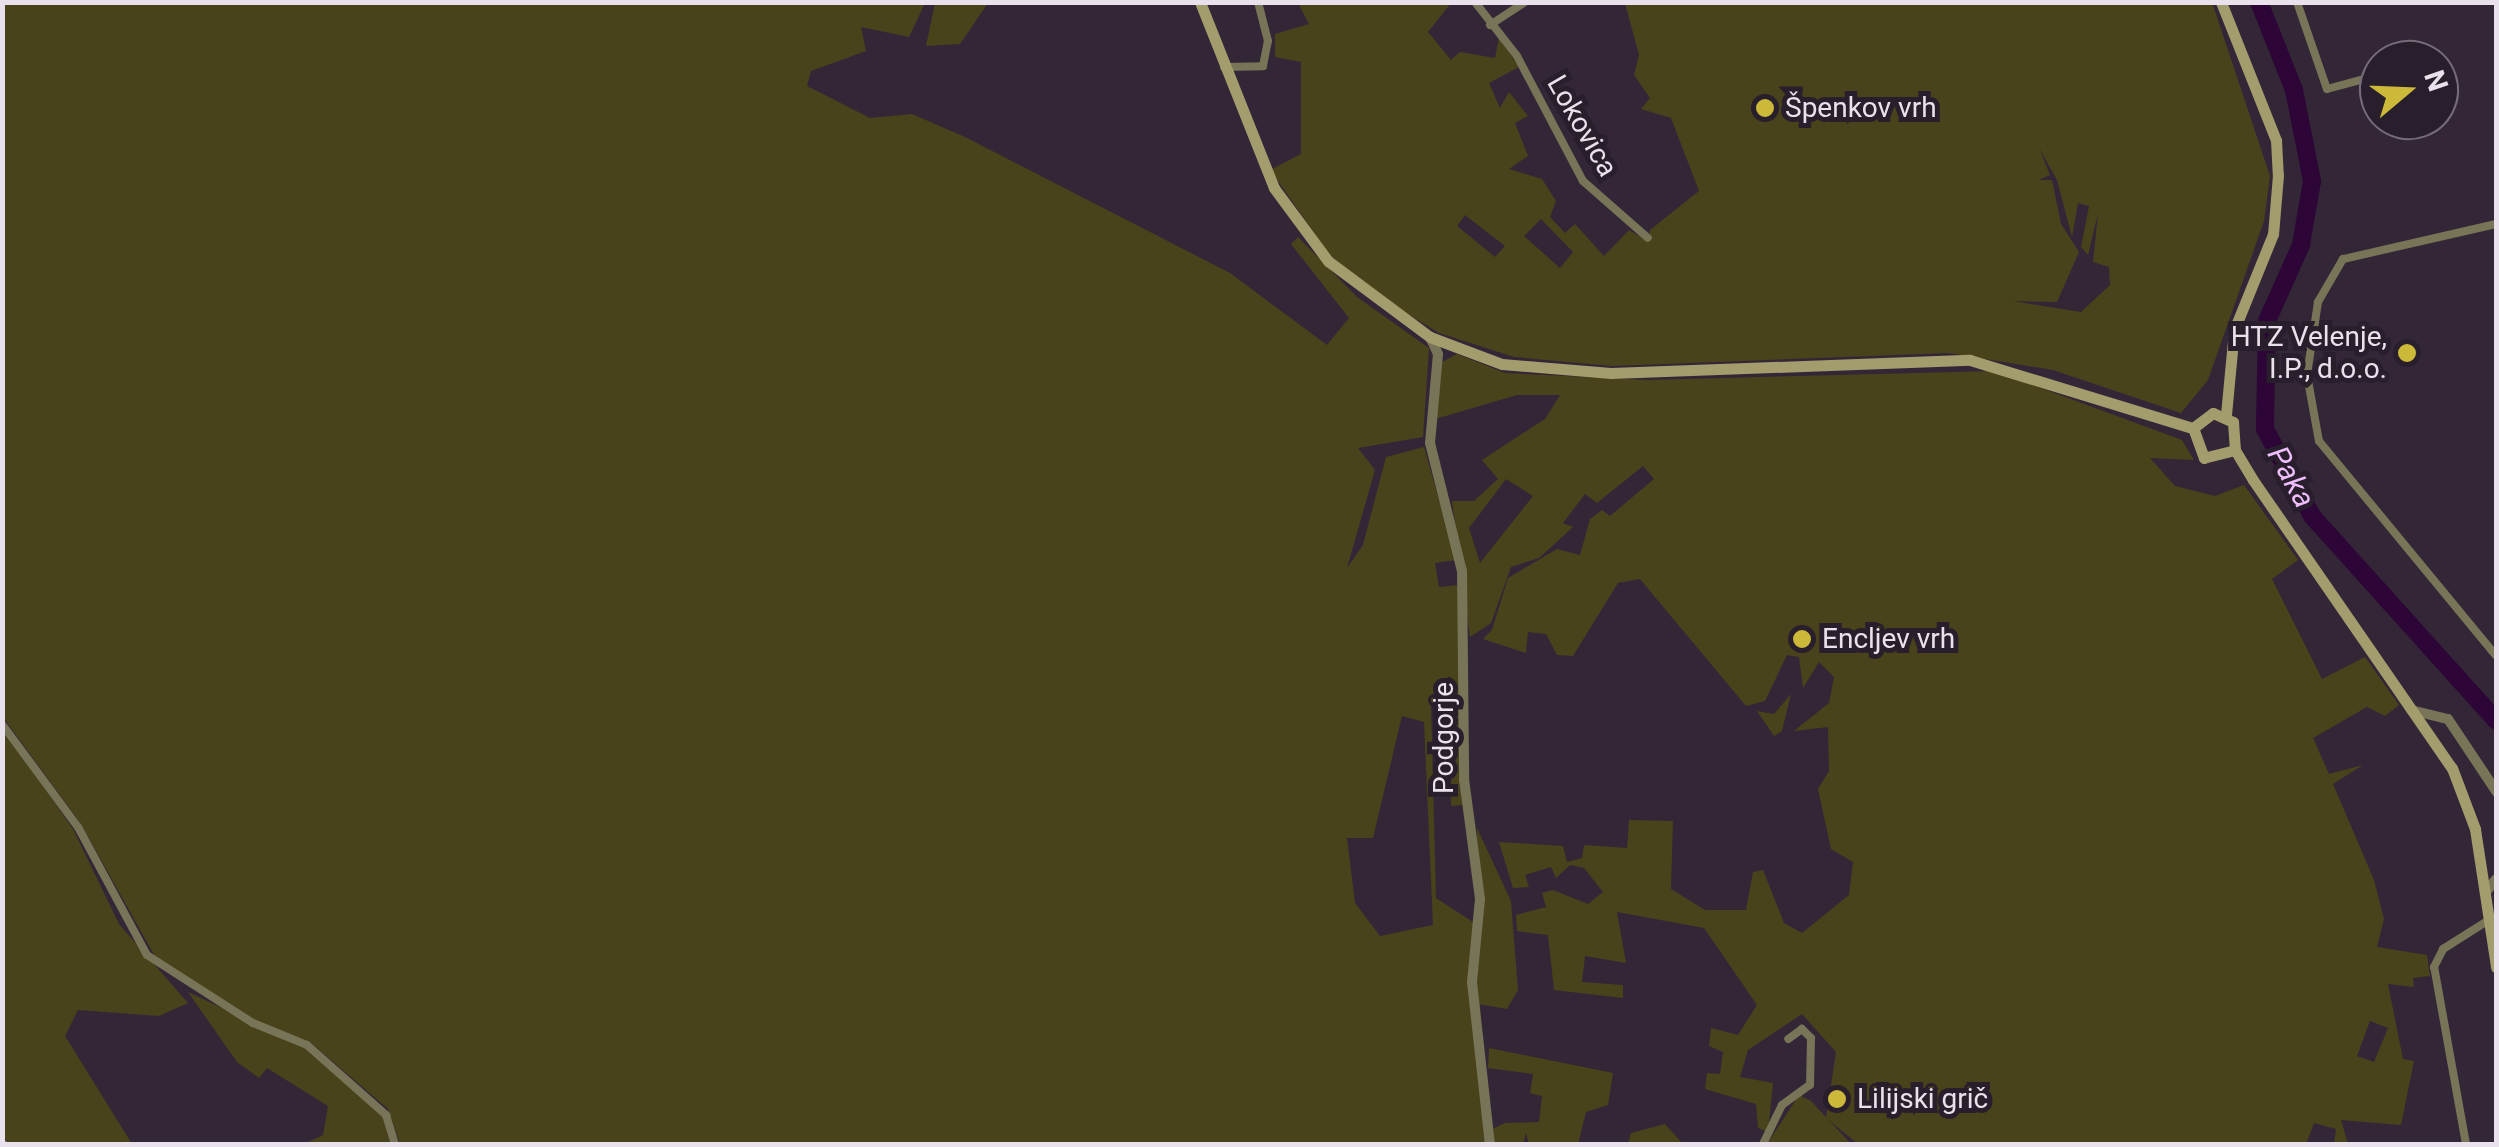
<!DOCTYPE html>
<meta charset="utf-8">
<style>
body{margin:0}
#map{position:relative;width:2499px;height:1147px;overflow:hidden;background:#332737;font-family:Roboto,sans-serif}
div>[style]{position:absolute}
.green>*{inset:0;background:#49431b}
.river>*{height:18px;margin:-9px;padding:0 9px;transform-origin:9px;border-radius:9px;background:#2d0537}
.minor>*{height:8px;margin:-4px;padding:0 4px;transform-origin:4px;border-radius:4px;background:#787457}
.tertiary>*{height:10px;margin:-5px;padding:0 5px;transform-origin:5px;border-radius:5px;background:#787457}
.secondary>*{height:11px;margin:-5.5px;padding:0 5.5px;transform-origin:5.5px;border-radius:5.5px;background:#a39c6d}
.dots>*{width:28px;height:28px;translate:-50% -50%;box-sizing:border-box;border:5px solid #291e2c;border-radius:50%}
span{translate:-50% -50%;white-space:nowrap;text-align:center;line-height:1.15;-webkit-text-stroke:10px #291e2c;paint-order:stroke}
.poi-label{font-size:28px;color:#e9e1eb}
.left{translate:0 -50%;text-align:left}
.right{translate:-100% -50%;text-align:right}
.street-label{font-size:28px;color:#e9e1eb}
.water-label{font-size:30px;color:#efbefd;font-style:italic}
.frame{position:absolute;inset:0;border:5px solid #e9e1eb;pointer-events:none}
.north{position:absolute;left:2359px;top:40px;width:100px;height:100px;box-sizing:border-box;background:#291e2c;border:2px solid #766c78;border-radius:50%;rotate:71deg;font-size:28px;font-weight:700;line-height:40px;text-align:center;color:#e9e1eb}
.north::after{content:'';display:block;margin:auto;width:35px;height:45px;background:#ccb939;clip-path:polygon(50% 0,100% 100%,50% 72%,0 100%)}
</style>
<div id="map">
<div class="green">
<div style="clip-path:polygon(evenodd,2212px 2px,2270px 176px,2264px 221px,2208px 380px,2181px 413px,2053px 370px,1949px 353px,1612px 366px,1514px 357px,1439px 333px,1370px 291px,1329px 254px,1270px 170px,1301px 154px,1301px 62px,1275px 57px,1275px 34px,1309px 24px,1298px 3px,1451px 3px,1428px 32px,1451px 60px,1460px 52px,1495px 58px,1499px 37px,1519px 67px,1489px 83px,1500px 108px,1509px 92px,1528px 116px,1515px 123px,1528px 156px,1509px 169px,1542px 179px,1556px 201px,1550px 217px,1565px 233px,1575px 224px,1604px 256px,1629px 230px,1649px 242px,1650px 230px,1699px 191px,1671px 118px,1641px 109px,1650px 98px,1634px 75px,1639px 55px,1625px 3px,2212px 2px,2039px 148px,2057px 180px,2072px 237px,2078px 203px,2089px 206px,2081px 247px,2088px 255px,2098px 213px,2093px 262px,2109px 267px,2110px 285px,2081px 312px,2012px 301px,2057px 302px,2079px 252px,2061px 224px,2052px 180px,2038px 180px,2050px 175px,2039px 148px,2212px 2px,1465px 215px,1505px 246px,1495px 257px,1457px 226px,1465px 215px,2212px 2px,1541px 219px,1573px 252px,1560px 268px,1524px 236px,1541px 219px)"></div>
<div style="clip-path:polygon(evenodd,3px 3px,925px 3px,909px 37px,861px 27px,866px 51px,811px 71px,807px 86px,870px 118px,912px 114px,965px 137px,1230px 273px,1327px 345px,1349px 318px,1291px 244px,1298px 237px,1357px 297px,1429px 348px,1423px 437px,1358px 448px,1375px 470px,1347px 568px,1363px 545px,1386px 457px,1424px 447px,1456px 560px,1435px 563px,1439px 587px,1459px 585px,1462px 805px,1451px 806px,1452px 707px,1431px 706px,1436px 898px,1476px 924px,1487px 1144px,400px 1144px,388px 1109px,311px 1043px,257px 1022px,157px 960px,81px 824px,3px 717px,3px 3px,1402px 716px,1424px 722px,1433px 925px,1380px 936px,1355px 903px,1347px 838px,1373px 838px,1402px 716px)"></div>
<div style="clip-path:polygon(935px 3px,935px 2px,988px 3px,960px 44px,926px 46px)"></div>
<div style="clip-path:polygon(evenodd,1457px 354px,1505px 373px,1646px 380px,1995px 371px,2182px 440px,2194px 460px,2150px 458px,2175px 486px,2215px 496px,2244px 485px,2298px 560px,2272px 579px,2322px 679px,2365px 657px,2399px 705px,2385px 716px,2367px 707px,2313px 738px,2329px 774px,2363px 765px,2333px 784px,2374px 880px,2384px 919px,2377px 947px,2427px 955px,2430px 976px,2413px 978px,2414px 987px,2388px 984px,2403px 1059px,2414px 1061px,2401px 1125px,2341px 1120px,2348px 1144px,2334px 1144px,2336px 1129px,2314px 1123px,2306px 1144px,1858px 1144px,1826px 1118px,1836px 1052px,1802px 1014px,1748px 1050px,1740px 1077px,1773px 1083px,1768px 1132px,1758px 1128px,1756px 1104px,1705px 1089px,1707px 1073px,1720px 1074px,1723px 1052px,1709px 1046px,1711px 1028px,1738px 1035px,1757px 1005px,1704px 928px,1617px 912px,1626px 963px,1585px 956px,1582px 982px,1623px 985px,1623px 998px,1554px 990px,1548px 935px,1517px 931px,1516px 915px,1546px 907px,1542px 893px,1553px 890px,1588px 904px,1603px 892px,1584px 868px,1570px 865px,1556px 878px,1551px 867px,1525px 875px,1529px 887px,1513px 888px,1499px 842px,1563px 846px,1567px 862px,1582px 858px,1584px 845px,1627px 848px,1629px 820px,1673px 821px,1671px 889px,1705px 910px,1746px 910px,1753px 872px,1763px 870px,1784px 923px,1802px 933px,1849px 895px,1853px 862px,1831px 849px,1818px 789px,1829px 771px,1828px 727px,1794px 731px,1829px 703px,1834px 677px,1819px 662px,1803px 688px,1799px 657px,1787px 655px,1765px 701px,1746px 706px,1640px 579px,1618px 583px,1573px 656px,1557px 655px,1546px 634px,1528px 632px,1526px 653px,1483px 639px,1492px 630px,1508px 578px,1557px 549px,1580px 555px,1590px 519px,1602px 510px,1610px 516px,1654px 479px,1643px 466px,1597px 503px,1585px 494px,1563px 523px,1573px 527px,1539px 558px,1511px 567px,1491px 623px,1470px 637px,1452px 501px,1474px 501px,1498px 479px,1482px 460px,1545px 419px,1560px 395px,1517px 395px,1432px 420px,1442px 362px,1457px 354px,1506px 479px,1533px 496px,1480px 563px,1469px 528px,1506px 479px,1457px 354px,2370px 1021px,2388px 1028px,2374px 1062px,2357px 1056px,2370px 1021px)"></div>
<div style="clip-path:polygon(1791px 694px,1782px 731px,1774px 736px,1757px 711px,1774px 714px)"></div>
<div style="clip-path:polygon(3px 729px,73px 829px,119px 924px,188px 1003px,159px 1016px,78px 1010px,65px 1036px,132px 1144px,11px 1144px,3px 1137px)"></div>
<div style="clip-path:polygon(1477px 828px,1511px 901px,1518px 990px,1507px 1009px,1478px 1004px)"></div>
<div style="clip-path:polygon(188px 992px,303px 1046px,382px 1115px,391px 1144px,304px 1144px,323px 1135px,328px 1106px,267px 1068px,259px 1078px,237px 1062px)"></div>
<div style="clip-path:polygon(1489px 1048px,1613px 1073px,1608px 1105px,1586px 1112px,1578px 1144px,1529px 1144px,1526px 1133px,1523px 1144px,1494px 1144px,1493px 1129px,1505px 1123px,1539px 1122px,1542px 1096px,1530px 1093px,1533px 1074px,1488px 1068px)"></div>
<div style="clip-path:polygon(1799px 1095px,1811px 1101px,1851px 1144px,1767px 1144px)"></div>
<div style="clip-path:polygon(1665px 1124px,1683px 1144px,1628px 1144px,1631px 1133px)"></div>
</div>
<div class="river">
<div style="left:2259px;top:2px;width:95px;rotate:68.3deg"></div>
<div style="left:2294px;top:90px;width:93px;rotate:78.8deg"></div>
<div style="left:2312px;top:181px;width:65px;rotate:99.8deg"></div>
<div style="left:2301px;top:245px;width:83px;rotate:114.1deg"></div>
<div style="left:2267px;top:321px;width:108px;rotate:91.1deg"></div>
<div style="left:2265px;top:429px;width:99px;rotate:61.6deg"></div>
<div style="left:2312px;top:516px;width:275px;rotate:48deg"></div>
</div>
<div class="minor">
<div style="left:1475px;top:2px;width:68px;rotate:52.1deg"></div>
<div style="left:1517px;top:56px;width:141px;rotate:62.2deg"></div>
<div style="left:1583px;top:181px;width:86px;rotate:41.2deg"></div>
<div style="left:2297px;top:2px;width:92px;rotate:71deg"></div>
<div style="left:2327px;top:89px;width:34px;rotate:-15deg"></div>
<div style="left:1490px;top:25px;width:42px;rotate:-33.3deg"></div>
<div style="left:1224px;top:67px;width:39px;rotate:-1deg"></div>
<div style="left:1263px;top:66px;width:25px;rotate:-79deg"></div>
<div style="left:1268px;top:41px;width:40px;rotate:-104.4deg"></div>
<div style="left:2496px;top:224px;width:157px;rotate:167.1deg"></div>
<div style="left:2343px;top:259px;width:50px;rotate:120.2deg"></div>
<div style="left:2318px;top:302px;width:74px;rotate:98.6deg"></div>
<div style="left:2307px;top:375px;width:67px;rotate:79.7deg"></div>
<div style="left:2319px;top:441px;width:278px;rotate:50.5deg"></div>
<div style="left:2px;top:724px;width:128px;rotate:53.6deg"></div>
<div style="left:78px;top:827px;width:145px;rotate:61.7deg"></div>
<div style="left:147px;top:955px;width:126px;rotate:32.7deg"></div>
<div style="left:253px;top:1023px;width:58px;rotate:22.2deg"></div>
<div style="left:307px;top:1045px;width:106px;rotate:41.5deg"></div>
<div style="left:386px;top:1115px;width:30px;rotate:73deg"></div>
<div style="left:2px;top:1143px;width:2px;rotate:27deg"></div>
<div style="left:1763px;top:1144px;width:43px;rotate:-64deg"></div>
<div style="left:1782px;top:1105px;width:34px;rotate:-36deg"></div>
<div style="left:1810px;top:1085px;width:47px;rotate:-88.8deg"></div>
<div style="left:1811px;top:1038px;width:13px;rotate:-135deg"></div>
<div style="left:1802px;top:1029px;width:17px;rotate:144deg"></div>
<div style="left:2466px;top:1144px;width:180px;rotate:-100.2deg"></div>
<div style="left:2434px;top:967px;width:20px;rotate:-63deg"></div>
<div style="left:2443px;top:949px;width:54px;rotate:-32.2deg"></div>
</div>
<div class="tertiary">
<div style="left:1430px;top:337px;width:19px;rotate:65deg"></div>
<div style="left:1438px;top:354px;width:89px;rotate:95.1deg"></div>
<div style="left:1430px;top:443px;width:132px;rotate:76deg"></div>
<div style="left:1462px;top:571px;width:208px;rotate:89.4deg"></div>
<div style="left:1464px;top:779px;width:121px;rotate:82.4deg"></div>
<div style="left:1480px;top:899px;width:83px;rotate:95.5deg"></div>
<div style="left:1472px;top:982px;width:163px;rotate:83.7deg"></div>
<div style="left:2411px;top:710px;width:38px;rotate:14deg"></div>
<div style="left:2448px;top:719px;width:87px;rotate:56.3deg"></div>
<div style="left:2486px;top:892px;width:16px;rotate:-52deg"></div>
</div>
<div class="secondary">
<div style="left:1200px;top:2px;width:200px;rotate:68.3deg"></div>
<div style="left:1274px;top:188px;width:91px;rotate:53.5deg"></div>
<div style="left:1328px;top:261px;width:127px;rotate:36.7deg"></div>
<div style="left:1430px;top:337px;width:77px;rotate:20.6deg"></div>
<div style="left:1502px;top:364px;width:109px;rotate:4.7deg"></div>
<div style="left:1611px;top:373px;width:359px;rotate:-2.1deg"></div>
<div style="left:1970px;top:360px;width:233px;rotate:17deg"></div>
<div style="left:2221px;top:2px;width:149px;rotate:68.3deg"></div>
<div style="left:2276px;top:140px;width:35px;rotate:87deg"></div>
<div style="left:2278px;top:175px;width:59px;rotate:94.8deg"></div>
<div style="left:2273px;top:234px;width:104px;rotate:112.1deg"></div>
<div style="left:2234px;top:330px;width:85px;rotate:95.4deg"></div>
<div style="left:2235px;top:450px;width:32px;rotate:166deg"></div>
<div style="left:2204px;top:458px;width:32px;rotate:-110deg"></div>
<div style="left:2193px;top:428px;width:25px;rotate:-37deg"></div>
<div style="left:2213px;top:413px;width:22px;rotate:24deg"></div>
<div style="left:2233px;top:422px;width:28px;rotate:86deg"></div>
<div style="left:2235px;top:450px;width:35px;rotate:59deg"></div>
<div style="left:2253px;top:480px;width:350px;rotate:55.4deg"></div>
<div style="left:2452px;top:768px;width:65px;rotate:69.3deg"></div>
<div style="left:2475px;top:829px;width:140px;rotate:81.3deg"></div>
</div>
<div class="dots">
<div style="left:1765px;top:108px;background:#ccb939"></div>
<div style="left:2407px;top:353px;background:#ccb939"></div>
<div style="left:1802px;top:639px;background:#ccb939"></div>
<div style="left:1837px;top:1099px;background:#ccb939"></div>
</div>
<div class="poi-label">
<span class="left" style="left:1785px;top:108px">Špenkov vrh</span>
<span class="right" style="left:2387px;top:353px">HTZ Velenje,<br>I.P., d.o.o.</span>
<span class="left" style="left:1822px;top:639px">Encljev vrh</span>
<span class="left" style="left:1857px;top:1099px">Lilijski grič</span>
</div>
<div class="street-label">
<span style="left:1582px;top:126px;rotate:60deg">Lokovica</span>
<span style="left:1444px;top:738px;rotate:-90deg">Podgorje</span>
</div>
<div class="water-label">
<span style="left:2291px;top:477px;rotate:61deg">Paka</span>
</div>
<div class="frame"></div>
<div class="north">N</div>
</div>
